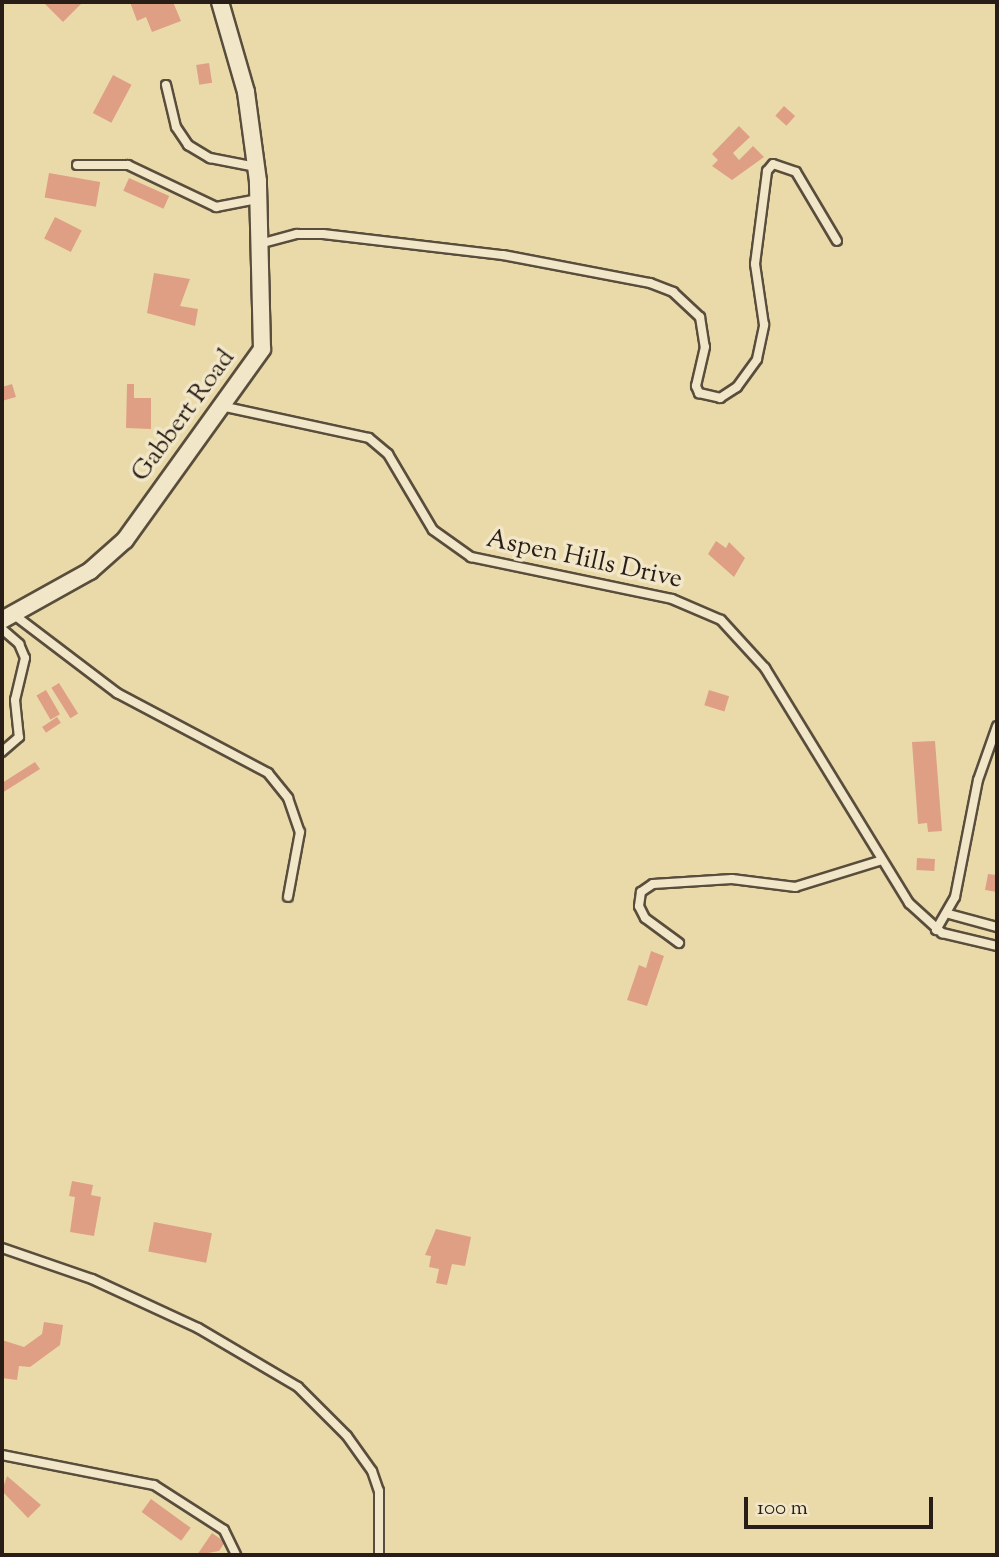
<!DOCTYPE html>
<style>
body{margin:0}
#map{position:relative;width:999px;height:1557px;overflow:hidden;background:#eadaaa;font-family:"Sorts Mill Goudy",serif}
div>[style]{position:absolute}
.building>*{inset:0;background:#df9f85;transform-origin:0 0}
.roads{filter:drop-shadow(2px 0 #594d3c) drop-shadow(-2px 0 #594d3c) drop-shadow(0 2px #594d3c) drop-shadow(0 -2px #594d3c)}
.lane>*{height:8px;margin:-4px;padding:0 4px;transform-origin:4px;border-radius:4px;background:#f1e7c8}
.street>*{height:16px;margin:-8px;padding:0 8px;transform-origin:8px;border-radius:8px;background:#f1e7c8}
span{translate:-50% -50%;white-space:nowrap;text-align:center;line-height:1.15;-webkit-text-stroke:7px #f1e7c8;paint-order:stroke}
.street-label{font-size:26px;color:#291e17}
.frame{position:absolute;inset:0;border:4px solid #291e17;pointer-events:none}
.scale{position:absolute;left:744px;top:1497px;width:189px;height:32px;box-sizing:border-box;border:4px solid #291e17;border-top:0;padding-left:9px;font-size:21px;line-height:24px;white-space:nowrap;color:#291e17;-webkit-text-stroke:5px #f1e7c8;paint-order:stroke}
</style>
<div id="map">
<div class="building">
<div style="clip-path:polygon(83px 2px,63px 22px,45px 4px,47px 2px)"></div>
<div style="clip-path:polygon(130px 2px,173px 2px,181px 21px,152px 32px,146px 17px,137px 21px)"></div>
<div style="left:209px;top:63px;width:20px;height:13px;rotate:81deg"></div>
<div style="left:113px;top:75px;width:21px;height:43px;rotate:28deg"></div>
<div style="left:784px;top:106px;width:15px;height:13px;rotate:42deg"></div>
<div style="clip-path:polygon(739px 126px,750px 137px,733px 153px,739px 160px,753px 146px,764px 157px,732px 180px,712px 166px,718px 160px,712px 154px)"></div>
<div style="left:49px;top:173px;width:52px;height:25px;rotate:10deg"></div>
<div style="left:129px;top:178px;width:44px;height:14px;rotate:24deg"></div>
<div style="left:55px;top:217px;width:30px;height:24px;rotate:27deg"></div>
<div style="clip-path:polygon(154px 273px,190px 279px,180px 306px,198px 309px,195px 326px,147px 313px)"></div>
<div style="clip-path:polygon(12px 384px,16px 397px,2px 401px,2px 387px)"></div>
<div style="clip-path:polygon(127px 384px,134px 384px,134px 398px,151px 398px,151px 429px,126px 428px)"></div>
<div style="clip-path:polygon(716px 541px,726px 548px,729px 542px,745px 558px,734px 577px,708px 554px)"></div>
<div style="left:59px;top:683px;width:36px;height:9px;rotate:58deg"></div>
<div style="left:46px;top:690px;width:28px;height:11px;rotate:60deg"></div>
<div style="left:709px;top:690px;width:21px;height:16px;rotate:17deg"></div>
<div style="left:57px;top:717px;width:7px;height:18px;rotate:56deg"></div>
<div style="clip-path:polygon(935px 741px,942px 831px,928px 832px,927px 823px,918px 824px,912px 742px)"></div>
<div style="clip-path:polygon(35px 762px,40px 769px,2px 793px,2px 783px)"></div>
<div style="left:917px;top:858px;width:18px;height:12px;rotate:3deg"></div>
<div style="clip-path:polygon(988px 874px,997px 875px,997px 892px,985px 890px)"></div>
<div style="clip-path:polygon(651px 951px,664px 956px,647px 1006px,627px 1000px,639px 965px,646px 968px)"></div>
<div style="clip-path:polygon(72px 1181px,93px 1185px,91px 1195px,101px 1197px,94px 1236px,70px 1232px,75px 1197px,69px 1196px)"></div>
<div style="left:154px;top:1222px;width:59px;height:30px;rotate:11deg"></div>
<div style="clip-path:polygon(436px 1229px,471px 1237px,465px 1266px,452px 1264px,447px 1285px,436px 1283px,439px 1269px,429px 1267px,431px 1256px,425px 1255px)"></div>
<div style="clip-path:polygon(44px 1322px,63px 1325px,60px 1345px,30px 1367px,19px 1366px,17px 1380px,2px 1378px,2px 1340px,24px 1347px,42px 1334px)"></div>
<div style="clip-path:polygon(7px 1476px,41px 1505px,28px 1518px,2px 1491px)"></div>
<div style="left:151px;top:1499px;width:49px;height:16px;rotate:36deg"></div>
<div style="clip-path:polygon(212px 1533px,225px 1542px,219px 1551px,197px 1555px)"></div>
</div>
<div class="roads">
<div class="lane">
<div style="left:166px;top:85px;width:43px;rotate:76.6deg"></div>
<div style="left:176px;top:127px;width:22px;rotate:56deg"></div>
<div style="left:188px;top:145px;width:26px;rotate:31deg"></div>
<div style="left:210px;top:158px;width:47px;rotate:11.1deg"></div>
<div style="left:77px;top:165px;width:51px"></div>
<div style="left:128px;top:165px;width:98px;rotate:25.5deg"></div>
<div style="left:216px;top:207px;width:43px;rotate:-10.8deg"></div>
<div style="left:263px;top:243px;width:35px;rotate:-15deg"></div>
<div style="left:297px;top:234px;width:26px"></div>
<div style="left:323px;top:234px;width:181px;rotate:6.7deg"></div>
<div style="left:503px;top:255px;width:150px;rotate:10.8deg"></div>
<div style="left:650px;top:283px;width:25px;rotate:21deg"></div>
<div style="left:673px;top:292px;width:37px;rotate:43deg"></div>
<div style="left:700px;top:317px;width:30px;rotate:81deg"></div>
<div style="left:705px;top:347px;width:40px;rotate:103deg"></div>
<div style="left:696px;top:386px;width:8px;rotate:67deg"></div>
<div style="left:699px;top:393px;width:22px;rotate:13deg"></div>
<div style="left:720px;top:398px;width:20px;rotate:-33deg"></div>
<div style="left:737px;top:387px;width:34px;rotate:-54deg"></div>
<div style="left:757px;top:359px;width:35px;rotate:-78deg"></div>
<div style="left:764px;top:325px;width:62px;rotate:-98.4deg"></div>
<div style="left:755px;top:264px;width:94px;rotate:-82.6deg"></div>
<div style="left:767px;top:171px;width:9px;rotate:-49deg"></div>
<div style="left:773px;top:164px;width:24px;rotate:19deg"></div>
<div style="left:796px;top:172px;width:80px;rotate:59.3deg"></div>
<div style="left:221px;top:406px;width:151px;rotate:12.2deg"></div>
<div style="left:369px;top:438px;width:25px;rotate:40deg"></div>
<div style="left:388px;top:454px;width:88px;rotate:59.4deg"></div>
<div style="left:433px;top:530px;width:47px;rotate:35.4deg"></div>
<div style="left:471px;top:557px;width:205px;rotate:11.8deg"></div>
<div style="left:672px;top:599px;width:53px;rotate:23.2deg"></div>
<div style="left:721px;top:620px;width:65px;rotate:47.5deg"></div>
<div style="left:765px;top:668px;width:276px;rotate:58.5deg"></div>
<div style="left:909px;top:903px;width:45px;rotate:42.3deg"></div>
<div style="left:942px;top:933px;width:57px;rotate:13.3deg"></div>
<div style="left:13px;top:614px;width:131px;rotate:37.2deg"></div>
<div style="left:117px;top:693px;width:171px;rotate:27.9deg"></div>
<div style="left:268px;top:773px;width:32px;rotate:51deg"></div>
<div style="left:288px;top:798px;width:36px;rotate:71deg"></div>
<div style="left:300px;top:832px;width:66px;rotate:100.5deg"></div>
<div style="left:2px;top:629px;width:23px;rotate:41deg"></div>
<div style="left:19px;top:644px;width:15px;rotate:67deg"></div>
<div style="left:25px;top:658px;width:43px;rotate:103.4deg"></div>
<div style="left:15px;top:700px;width:37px;rotate:84deg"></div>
<div style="left:19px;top:737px;width:23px;rotate:139deg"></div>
<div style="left:949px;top:914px;width:50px;rotate:15.2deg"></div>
<div style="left:936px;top:930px;width:38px;rotate:-60deg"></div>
<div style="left:955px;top:897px;width:119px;rotate:-78.9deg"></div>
<div style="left:978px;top:780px;width:57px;rotate:-70.6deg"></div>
<div style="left:679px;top:943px;width:42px;rotate:-143.7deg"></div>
<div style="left:645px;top:918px;width:13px;rotate:-117deg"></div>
<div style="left:639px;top:906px;width:14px;rotate:-82deg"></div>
<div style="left:641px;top:892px;width:14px;rotate:-34deg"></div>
<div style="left:653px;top:884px;width:79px;rotate:-3.6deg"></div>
<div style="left:732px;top:879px;width:64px;rotate:7.2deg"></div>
<div style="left:795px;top:887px;width:88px;rotate:-17.2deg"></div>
<div style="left:2px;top:1248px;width:95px;rotate:19deg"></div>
<div style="left:92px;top:1279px;width:117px;rotate:24.8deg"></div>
<div style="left:198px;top:1328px;width:116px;rotate:30.5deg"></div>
<div style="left:298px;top:1387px;width:69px;rotate:45deg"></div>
<div style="left:347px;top:1436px;width:43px;rotate:54.5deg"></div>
<div style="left:372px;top:1471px;width:21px;rotate:71deg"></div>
<div style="left:379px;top:1491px;width:64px;rotate:90deg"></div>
<div style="left:2px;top:1455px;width:155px;rotate:11.2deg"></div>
<div style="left:154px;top:1485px;width:83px;rotate:32.7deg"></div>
<div style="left:224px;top:1530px;width:28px;rotate:64deg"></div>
</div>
<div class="street">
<div style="left:2px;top:620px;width:101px;rotate:-29.1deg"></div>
<div style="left:90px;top:571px;width:47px;rotate:-41.5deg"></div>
<div style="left:125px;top:540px;width:235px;rotate:-54.3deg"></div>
<div style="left:262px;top:349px;width:168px;rotate:-91.4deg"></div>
<div style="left:258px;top:181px;width:90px;rotate:-97.7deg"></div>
<div style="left:246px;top:92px;width:94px;rotate:-106.1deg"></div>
</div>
</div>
<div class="street-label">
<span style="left:184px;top:416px;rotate:-54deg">Gabbert Road</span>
<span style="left:584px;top:560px;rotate:12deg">Aspen Hills Drive</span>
</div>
<div class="frame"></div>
<div class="scale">100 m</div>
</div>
